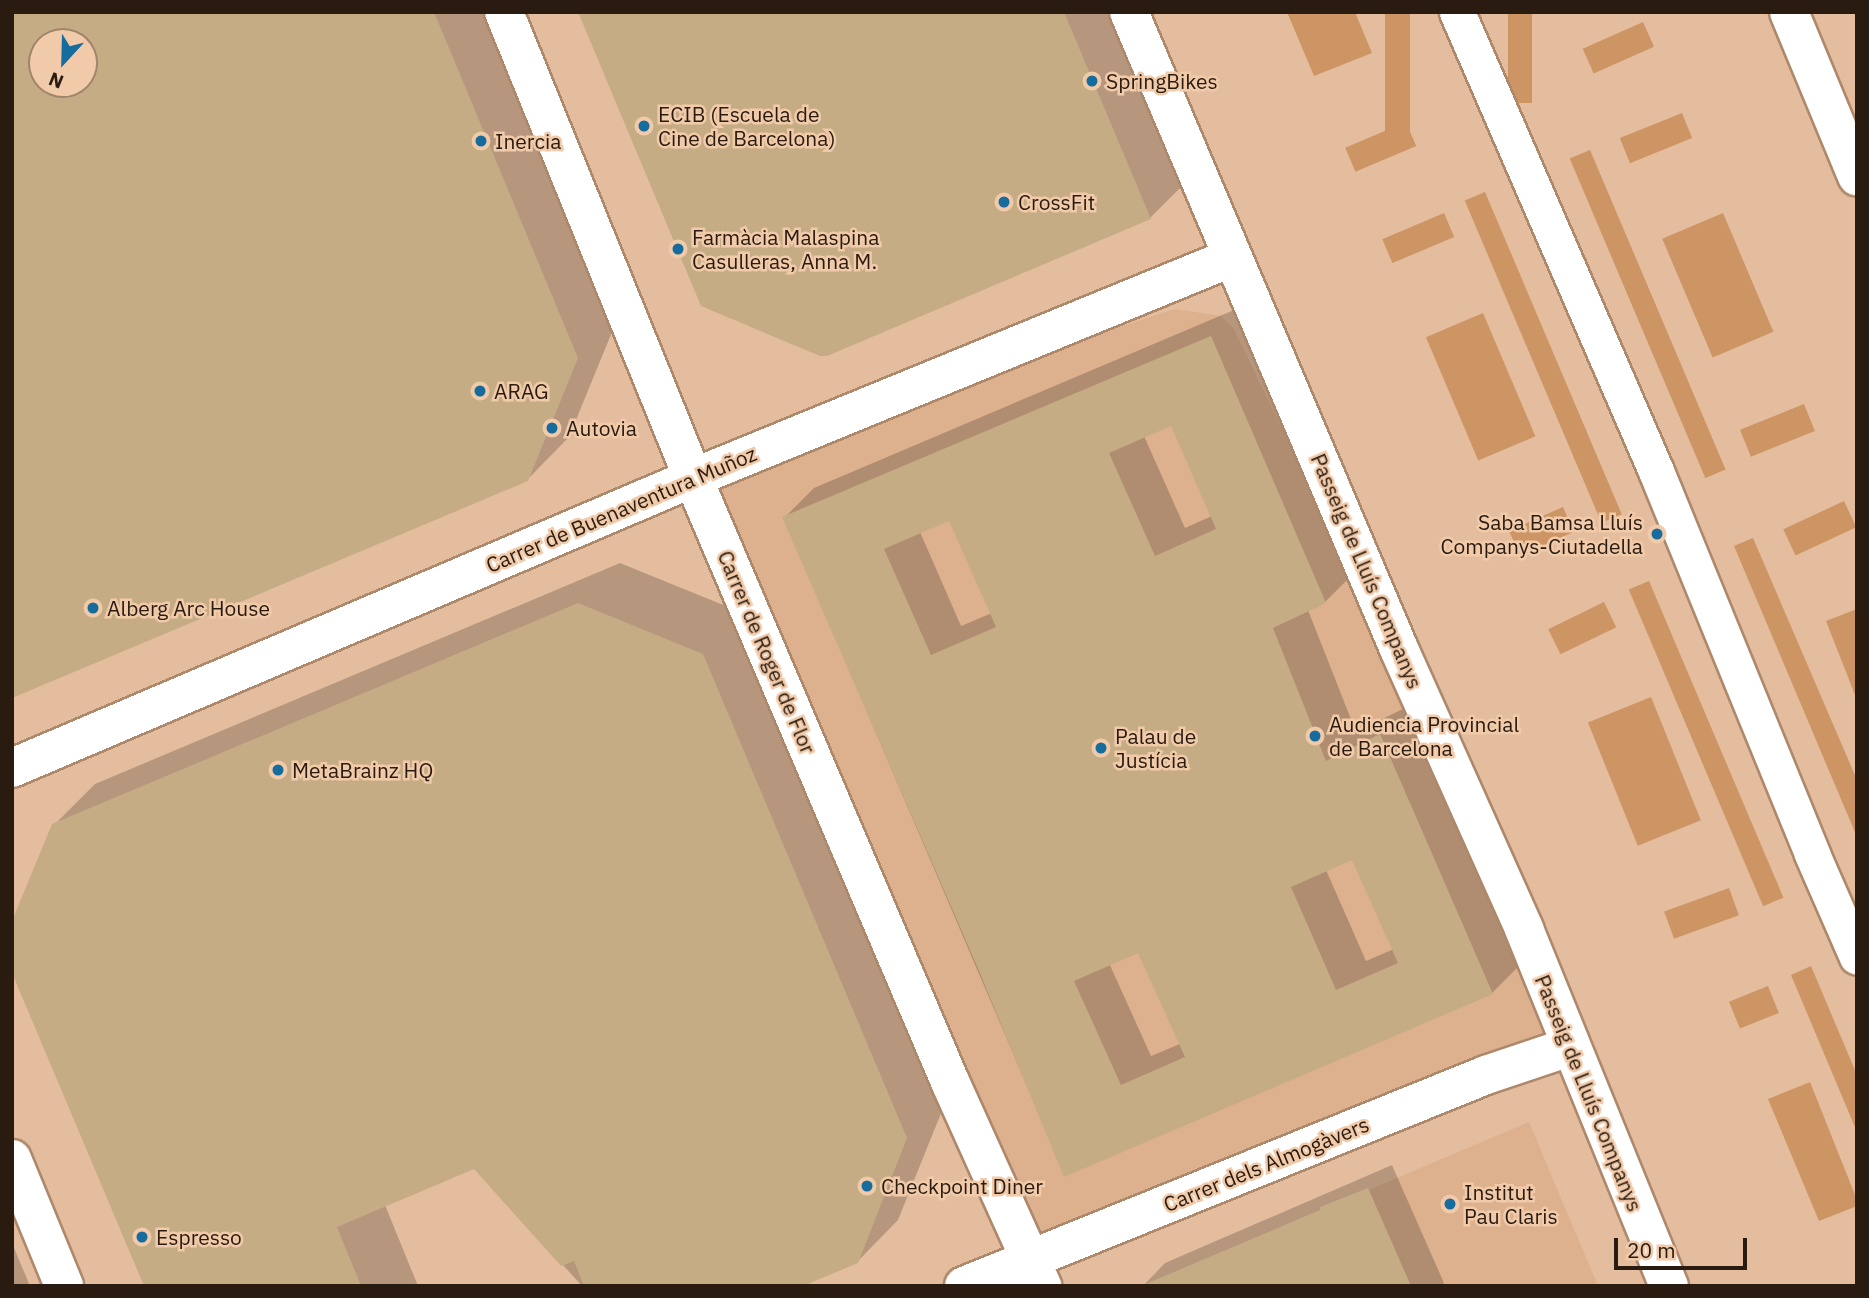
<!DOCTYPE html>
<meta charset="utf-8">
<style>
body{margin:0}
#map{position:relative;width:1869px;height:1298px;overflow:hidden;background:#e4bd9e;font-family:"IBM Plex Sans",sans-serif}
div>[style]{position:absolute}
.built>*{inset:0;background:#ddb18d}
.green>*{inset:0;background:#cd9464;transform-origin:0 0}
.shadow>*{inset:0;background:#0003}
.building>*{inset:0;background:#c5ac84}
.roads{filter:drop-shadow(2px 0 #ad886b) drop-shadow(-2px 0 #ad886b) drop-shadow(0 2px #ad886b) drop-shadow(0 -2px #ad886b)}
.pedestrian>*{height:35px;margin:-17.5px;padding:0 17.5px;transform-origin:17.5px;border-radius:17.5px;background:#fff}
.minor>*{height:38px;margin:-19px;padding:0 19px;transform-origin:19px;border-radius:19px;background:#fff}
.tertiary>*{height:38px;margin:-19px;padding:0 19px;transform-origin:19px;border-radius:19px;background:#fff}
.secondary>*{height:38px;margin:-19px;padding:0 19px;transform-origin:19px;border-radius:19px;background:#fff}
.dots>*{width:19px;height:19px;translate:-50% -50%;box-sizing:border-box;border:4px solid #f1caaa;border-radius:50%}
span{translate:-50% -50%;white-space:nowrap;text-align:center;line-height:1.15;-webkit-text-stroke:5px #f1caaa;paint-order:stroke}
.poi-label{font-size:21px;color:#291b0f}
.left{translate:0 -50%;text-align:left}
.right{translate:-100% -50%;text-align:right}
.street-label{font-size:21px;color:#291b0f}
.frame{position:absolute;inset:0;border:14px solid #291b0f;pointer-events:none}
.north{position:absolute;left:28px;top:28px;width:70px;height:70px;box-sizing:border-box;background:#f1caaa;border:2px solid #a1846c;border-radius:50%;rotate:202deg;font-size:19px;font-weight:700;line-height:28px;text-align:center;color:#291b0f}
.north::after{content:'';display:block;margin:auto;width:24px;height:32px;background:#166c9c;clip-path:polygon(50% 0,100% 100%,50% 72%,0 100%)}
.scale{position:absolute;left:1614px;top:1238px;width:133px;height:32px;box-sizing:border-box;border:4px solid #291b0f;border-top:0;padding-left:9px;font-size:21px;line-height:24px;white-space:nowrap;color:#291b0f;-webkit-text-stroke:5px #f1caaa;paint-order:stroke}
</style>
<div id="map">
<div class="built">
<div style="clip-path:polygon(1175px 309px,1221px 316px,1234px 329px,1524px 929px,1569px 1047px,1031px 1259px,693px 478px,844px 417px)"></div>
<div style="clip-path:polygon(1529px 1122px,1598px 1286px,1142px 1286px)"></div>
</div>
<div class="green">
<div style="clip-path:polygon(1287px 12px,1355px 12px,1372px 53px,1314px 76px)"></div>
<div style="left:1385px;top:12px;width:25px;height:137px"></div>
<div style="left:1508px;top:12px;width:24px;height:91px"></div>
<div style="left:1643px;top:22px;width:27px;height:66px;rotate:66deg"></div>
<div style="left:1682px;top:113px;width:27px;height:67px;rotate:68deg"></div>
<div style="left:1406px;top:122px;width:26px;height:66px;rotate:67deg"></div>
<div style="left:1590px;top:150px;width:347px;height:22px;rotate:67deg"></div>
<div style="left:1485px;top:192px;width:350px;height:22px;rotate:67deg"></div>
<div style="left:1444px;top:213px;width:26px;height:67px;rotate:67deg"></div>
<div style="left:1723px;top:213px;width:129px;height:66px;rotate:67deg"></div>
<div style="left:1483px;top:313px;width:134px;height:62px;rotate:67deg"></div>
<div style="left:1804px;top:404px;width:29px;height:69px;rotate:68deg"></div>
<div style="left:1844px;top:501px;width:29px;height:67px;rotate:65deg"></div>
<div style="left:1563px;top:507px;width:27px;height:59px;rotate:66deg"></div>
<div style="clip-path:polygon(1753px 538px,1857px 780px,1857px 837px,1734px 546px)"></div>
<div style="left:1649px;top:581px;width:344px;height:22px;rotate:67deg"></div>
<div style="left:1604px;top:602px;width:28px;height:62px;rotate:64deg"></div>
<div style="clip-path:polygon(1857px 609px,1857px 700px,1826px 621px)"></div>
<div style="left:1651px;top:697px;width:133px;height:68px;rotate:68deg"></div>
<div style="left:1729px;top:888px;width:29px;height:69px;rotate:70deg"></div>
<div style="clip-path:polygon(1811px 966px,1857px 1075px,1857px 1132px,1791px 975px)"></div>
<div style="left:1768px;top:986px;width:29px;height:42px;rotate:68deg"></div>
<div style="clip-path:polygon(1810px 1082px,1857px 1200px,1857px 1206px,1819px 1221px,1768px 1099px)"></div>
</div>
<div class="shadow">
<div style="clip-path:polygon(evenodd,12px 12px,492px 12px,619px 315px,569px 437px,527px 480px,12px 696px,12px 12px,42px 42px,84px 42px,84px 84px,42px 84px,42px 42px)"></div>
<div style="clip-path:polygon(580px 12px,1128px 12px,1196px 172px,1150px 218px)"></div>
<div style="clip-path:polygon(evenodd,1241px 307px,1355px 572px,1325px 602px,1308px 610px,1356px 732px,1411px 705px,1522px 963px,1492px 993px,1065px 1175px,784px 518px,814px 488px,1241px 307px,1171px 424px,1212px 516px,1185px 528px,1144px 436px,1171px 424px,1241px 307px,950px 518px,992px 613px,961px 626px,920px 532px,950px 518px,1241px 307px,1353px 858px,1394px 949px,1366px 961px,1326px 870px,1353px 858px,1241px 307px,1138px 950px,1180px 1044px,1151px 1056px,1109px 963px,1138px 950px)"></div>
<div style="clip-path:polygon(620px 563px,743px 613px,948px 1096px,898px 1220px,857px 1262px,798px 1286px,582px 1286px,474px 1167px,385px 1205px,418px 1286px,147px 1286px,54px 825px,95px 784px)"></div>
<div style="clip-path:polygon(1392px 1165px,1444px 1283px,1441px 1286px,1143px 1286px,1165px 1263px)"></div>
<div style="clip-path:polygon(12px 1243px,30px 1286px,12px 1286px)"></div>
</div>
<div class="building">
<div style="clip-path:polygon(evenodd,12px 12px,434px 12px,578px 358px,528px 481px,12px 698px,12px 12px,42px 42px,84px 42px,84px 84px,42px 84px,42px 42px)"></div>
<div style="clip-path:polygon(578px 12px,1064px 12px,1151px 219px,827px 356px,820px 356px,701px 306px)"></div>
<div style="clip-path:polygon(evenodd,1211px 336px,1326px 603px,1273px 628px,1326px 761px,1380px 734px,1493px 994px,1064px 1177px,977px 966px,782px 517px,1211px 336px,1171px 426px,1216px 529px,1155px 556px,1109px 453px,1171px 426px,1211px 336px,949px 521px,996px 627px,931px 655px,884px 549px,949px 521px,1211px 336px,1352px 860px,1398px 963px,1336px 990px,1291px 887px,1352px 860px,1211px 336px,1138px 953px,1185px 1057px,1121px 1085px,1074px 981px,1138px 953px)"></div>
<div style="clip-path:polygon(578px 603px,703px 654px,907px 1138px,858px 1263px,803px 1286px,584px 1286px,574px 1261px,561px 1266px,474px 1169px,337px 1227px,361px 1286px,144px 1286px,12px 973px,12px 921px,52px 824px)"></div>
<div style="clip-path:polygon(1368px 1188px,1411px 1286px,1141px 1286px,1320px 1210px,1320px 1207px)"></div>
</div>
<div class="roads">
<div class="pedestrian">
<div style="left:1457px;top:12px;width:500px;rotate:66.56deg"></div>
<div style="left:1656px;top:471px;width:414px;rotate:67.8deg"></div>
<div style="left:1812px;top:854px;width:112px;rotate:66.4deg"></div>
</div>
<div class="minor">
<div style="left:504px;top:12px;width:503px;rotate:67.92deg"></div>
<div style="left:693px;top:478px;width:583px;rotate:-22.26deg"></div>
<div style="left:12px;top:1159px;width:137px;rotate:67.7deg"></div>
<div style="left:964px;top:1286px;width:563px;rotate:-22.01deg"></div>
<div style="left:1486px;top:1075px;width:88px;rotate:-18.6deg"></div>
</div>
<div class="tertiary">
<div style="left:1129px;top:12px;width:692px;rotate:67.03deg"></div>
<div style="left:1399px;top:649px;width:307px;rotate:65.9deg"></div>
<div style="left:1524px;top:929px;width:385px;rotate:67.9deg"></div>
<div style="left:1789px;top:12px;width:178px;rotate:67.5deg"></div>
</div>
<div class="secondary">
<div style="left:12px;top:768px;width:740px;rotate:-23.07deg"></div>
<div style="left:693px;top:478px;width:659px;rotate:66.94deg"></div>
<div style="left:951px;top:1084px;width:222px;rotate:65.7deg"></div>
</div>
</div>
<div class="dots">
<div style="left:1092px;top:81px;background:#166c9c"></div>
<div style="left:644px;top:126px;background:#166c9c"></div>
<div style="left:481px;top:141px;background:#166c9c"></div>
<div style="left:1004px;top:202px;background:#166c9c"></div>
<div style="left:678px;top:249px;background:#166c9c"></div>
<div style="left:480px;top:391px;background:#166c9c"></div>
<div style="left:552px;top:428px;background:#166c9c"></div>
<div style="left:1657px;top:534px;background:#166c9c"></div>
<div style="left:93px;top:608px;background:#166c9c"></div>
<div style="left:1315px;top:736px;background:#166c9c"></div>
<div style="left:1101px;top:748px;background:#166c9c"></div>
<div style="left:278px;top:770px;background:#166c9c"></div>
<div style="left:867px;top:1186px;background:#166c9c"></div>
<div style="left:1450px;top:1204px;background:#166c9c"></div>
<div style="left:142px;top:1237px;background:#166c9c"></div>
</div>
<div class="poi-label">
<span class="left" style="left:1106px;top:81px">SpringBikes</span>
<span class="left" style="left:658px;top:126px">ECIB (Escuela de<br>Cine de Barcelona)</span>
<span class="left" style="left:495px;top:141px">Inercia</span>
<span class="left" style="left:1018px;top:202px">CrossFit</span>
<span class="left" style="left:692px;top:249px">Farmàcia Malaspina<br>Casulleras, Anna M.</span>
<span class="left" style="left:494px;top:391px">ARAG</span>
<span class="left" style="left:566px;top:428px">Autovia</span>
<span class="right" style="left:1643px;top:534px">Saba Bamsa Lluís<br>Companys-Ciutadella</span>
<span class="left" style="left:107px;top:608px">Alberg Arc House</span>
<span class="left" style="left:1329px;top:736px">Audiencia Provincial<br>de Barcelona</span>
<span class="left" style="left:1115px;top:748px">Palau de<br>Justícia</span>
<span class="left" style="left:292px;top:770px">MetaBrainz HQ</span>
<span class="left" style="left:881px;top:1186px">Checkpoint Diner</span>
<span class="left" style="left:1464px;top:1204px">Institut<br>Pau Claris</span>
<span class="left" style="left:156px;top:1237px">Espresso</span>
</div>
<div class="street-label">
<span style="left:621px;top:509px;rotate:-23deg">Carrer de Buenaventura Muñoz</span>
<span style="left:1367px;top:571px;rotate:67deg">Passeig de Lluís Companys</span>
<span style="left:767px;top:652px;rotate:67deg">Carrer de Roger de Flor</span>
<span style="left:1589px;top:1093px;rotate:68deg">Passeig de Lluís Companys</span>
<span style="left:1266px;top:1164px;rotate:-22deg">Carrer dels Almogàvers</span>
</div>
<div class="frame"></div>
<div class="north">N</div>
<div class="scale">20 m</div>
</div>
